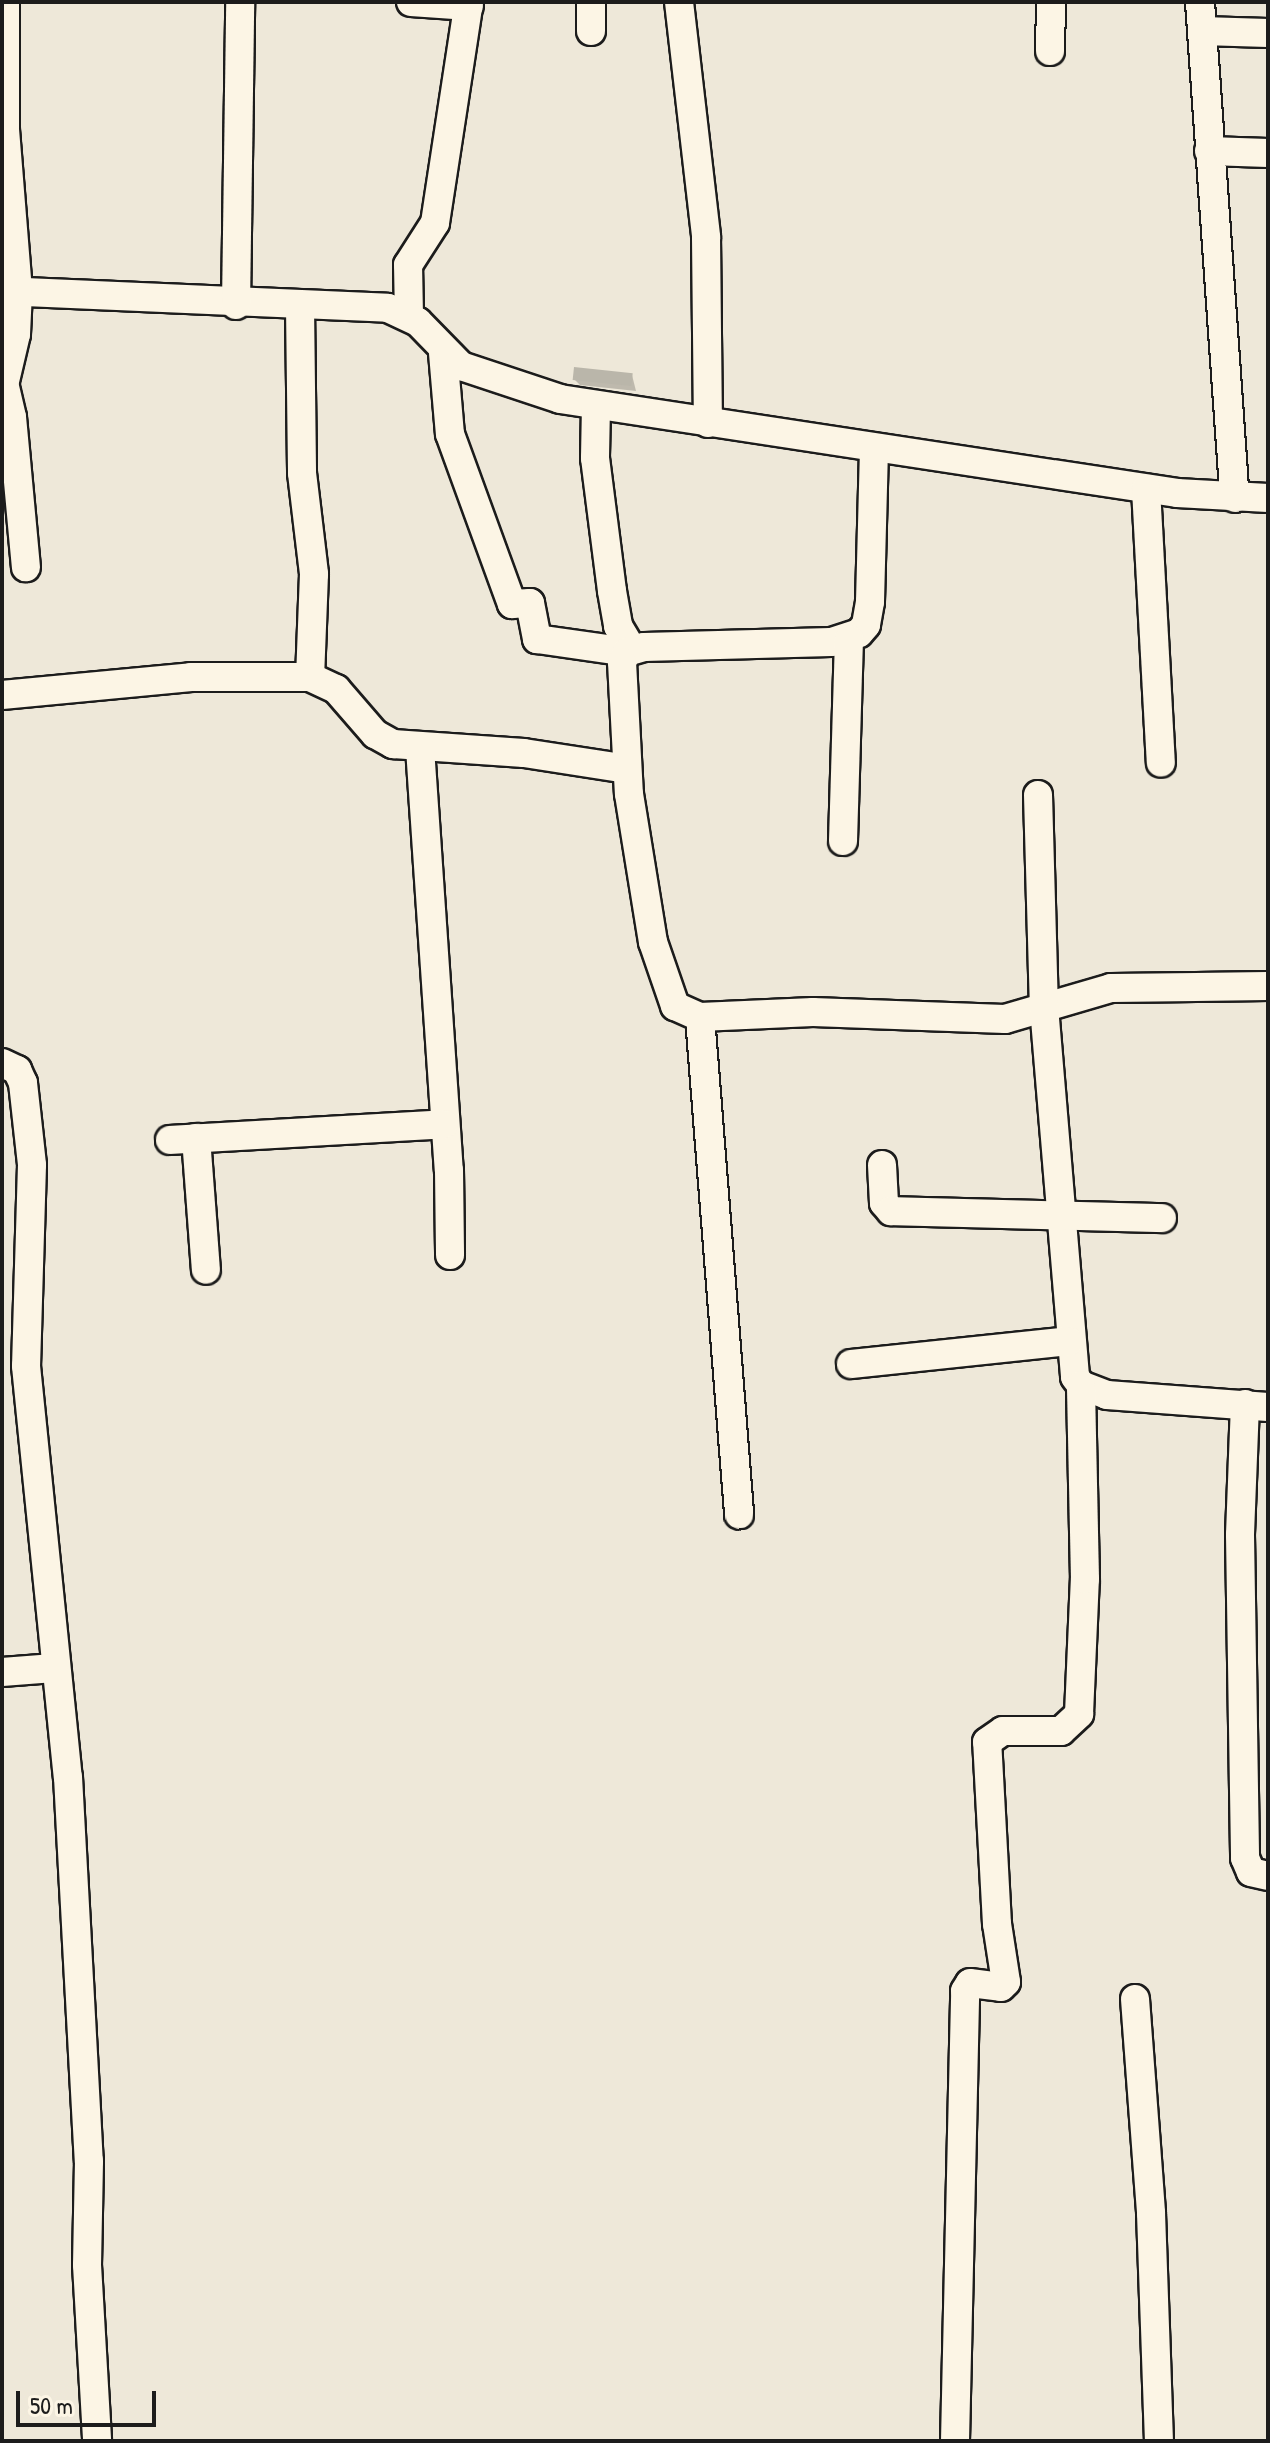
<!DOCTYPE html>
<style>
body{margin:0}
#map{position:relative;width:1270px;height:2443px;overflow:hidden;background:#eee8d9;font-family:"Patrick Hand",sans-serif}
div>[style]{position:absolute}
.shadow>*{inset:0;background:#0003}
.building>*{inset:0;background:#bab6aa;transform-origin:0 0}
.roads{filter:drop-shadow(2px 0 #1c1c1c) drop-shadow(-2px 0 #1c1c1c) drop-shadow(0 2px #1c1c1c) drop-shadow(0 -2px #1c1c1c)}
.minor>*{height:28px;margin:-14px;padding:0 14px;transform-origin:14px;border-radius:14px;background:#fcf5e5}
span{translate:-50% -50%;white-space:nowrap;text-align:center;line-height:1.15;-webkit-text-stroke:6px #fcf5e5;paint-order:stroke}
.frame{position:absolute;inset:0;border:4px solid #1c1c1c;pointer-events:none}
.scale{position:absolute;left:16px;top:2391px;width:140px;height:36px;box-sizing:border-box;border:4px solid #1c1c1c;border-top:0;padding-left:10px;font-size:24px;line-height:28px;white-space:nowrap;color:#1c1c1c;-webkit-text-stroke:6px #fcf5e5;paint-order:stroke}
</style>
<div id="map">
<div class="shadow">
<div style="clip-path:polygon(632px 375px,636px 391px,580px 385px,574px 379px)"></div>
</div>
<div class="building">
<div style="left:574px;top:367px;width:59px;height:13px;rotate:6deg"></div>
</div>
<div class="roads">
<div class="minor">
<div style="left:411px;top:2px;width:58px;rotate:3.9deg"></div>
<div style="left:591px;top:2px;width:29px;rotate:90deg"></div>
<div style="left:679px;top:2px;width:237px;rotate:83.4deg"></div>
<div style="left:706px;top:237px;width:186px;rotate:89.4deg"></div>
<div style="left:1200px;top:2px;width:497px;rotate:86deg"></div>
<div style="left:1202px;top:31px;width:66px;rotate:1.7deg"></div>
<div style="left:1050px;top:51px;width:49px;rotate:-88.8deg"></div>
<div style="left:1209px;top:151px;width:59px;rotate:1.9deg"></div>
<div style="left:2px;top:291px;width:386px;rotate:2.5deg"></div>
<div style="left:388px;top:308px;width:33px;rotate:25deg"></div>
<div style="left:418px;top:322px;width:62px;rotate:45.7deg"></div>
<div style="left:461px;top:366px;width:104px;rotate:18.4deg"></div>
<div style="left:560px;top:399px;width:624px;rotate:8.66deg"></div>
<div style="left:1177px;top:493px;width:91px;rotate:3.1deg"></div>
<div style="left:236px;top:305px;width:303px;rotate:-89.2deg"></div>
<div style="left:300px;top:306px;width:167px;rotate:89.3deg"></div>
<div style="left:302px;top:473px;width:102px;rotate:83.2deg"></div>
<div style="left:314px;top:574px;width:103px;rotate:92.2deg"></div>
<div style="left:409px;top:316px;width:51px;rotate:-91.1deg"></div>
<div style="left:408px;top:265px;width:50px;rotate:-57.3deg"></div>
<div style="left:435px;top:223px;width:224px;rotate:-81.3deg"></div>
<div style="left:443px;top:353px;width:81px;rotate:85.1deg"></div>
<div style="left:450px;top:434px;width:181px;rotate:70deg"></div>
<div style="left:512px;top:604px;width:18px;rotate:-3deg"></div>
<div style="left:530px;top:603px;width:37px;rotate:79deg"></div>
<div style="left:537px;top:639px;width:91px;rotate:8.2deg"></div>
<div style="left:2px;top:374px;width:44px;rotate:76.9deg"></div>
<div style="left:12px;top:417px;width:151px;rotate:84.7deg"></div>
<div style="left:5px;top:381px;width:48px;rotate:-76.8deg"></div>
<div style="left:16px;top:334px;width:43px;rotate:-87.3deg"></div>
<div style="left:18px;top:291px;width:164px;rotate:-94.6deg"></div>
<div style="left:5px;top:128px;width:126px;rotate:-90deg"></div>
<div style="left:596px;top:405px;width:53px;rotate:91.1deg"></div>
<div style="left:595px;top:458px;width:134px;rotate:82.7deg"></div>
<div style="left:612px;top:591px;width:36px;rotate:80deg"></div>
<div style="left:618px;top:626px;width:27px;rotate:59deg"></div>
<div style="left:874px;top:449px;width:153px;rotate:91.5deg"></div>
<div style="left:870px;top:602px;width:23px;rotate:100deg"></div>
<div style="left:866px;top:625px;width:11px;rotate:131deg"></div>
<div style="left:859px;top:633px;width:29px;rotate:162deg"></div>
<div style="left:831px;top:642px;width:187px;rotate:178.5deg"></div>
<div style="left:644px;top:647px;width:18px;rotate:164deg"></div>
<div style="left:627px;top:652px;width:11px;rotate:117deg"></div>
<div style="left:622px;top:662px;width:132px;rotate:87deg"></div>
<div style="left:629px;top:794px;width:150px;rotate:80.8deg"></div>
<div style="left:653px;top:942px;width:68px;rotate:71deg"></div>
<div style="left:675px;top:1006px;width:27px;rotate:24deg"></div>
<div style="left:700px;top:1017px;width:113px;rotate:-2.5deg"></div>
<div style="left:813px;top:1012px;width:192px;rotate:2.1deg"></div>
<div style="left:1005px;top:1019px;width:110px;rotate:-16.3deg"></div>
<div style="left:1111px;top:988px;width:157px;rotate:-0.7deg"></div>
<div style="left:1146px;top:489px;width:274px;rotate:86.9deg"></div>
<div style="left:2px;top:695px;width:190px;rotate:-5.4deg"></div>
<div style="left:191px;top:677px;width:119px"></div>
<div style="left:310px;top:677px;width:29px;rotate:25deg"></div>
<div style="left:336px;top:689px;width:60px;rotate:49.1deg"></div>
<div style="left:375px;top:734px;width:21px;rotate:29deg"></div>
<div style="left:393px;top:744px;width:131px;rotate:3.9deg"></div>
<div style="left:524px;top:753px;width:104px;rotate:8.8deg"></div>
<div style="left:420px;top:748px;width:423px;rotate:86.1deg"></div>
<div style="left:449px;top:1170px;width:85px;rotate:89.3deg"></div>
<div style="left:1038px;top:795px;width:212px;rotate:88.4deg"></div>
<div style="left:1044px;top:1007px;width:371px;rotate:85.2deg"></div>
<div style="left:1075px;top:1377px;width:10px;rotate:53deg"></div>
<div style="left:1081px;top:1385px;width:28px;rotate:21deg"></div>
<div style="left:1107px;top:1395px;width:161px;rotate:4.3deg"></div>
<div style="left:843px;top:841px;width:202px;rotate:-88.3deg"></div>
<div style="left:700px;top:1017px;width:499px;rotate:85.5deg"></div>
<div style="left:2px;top:1063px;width:17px;rotate:25deg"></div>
<div style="left:17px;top:1070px;width:14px;rotate:65deg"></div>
<div style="left:23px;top:1083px;width:82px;rotate:83.7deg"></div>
<div style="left:32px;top:1165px;width:201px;rotate:91.7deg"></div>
<div style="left:26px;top:1366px;width:413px;rotate:84.2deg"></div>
<div style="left:68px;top:1777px;width:385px;rotate:86.9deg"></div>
<div style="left:89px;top:2161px;width:104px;rotate:91.1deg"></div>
<div style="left:87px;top:2265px;width:176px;rotate:86.7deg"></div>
<div style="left:196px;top:1138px;width:132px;rotate:85.7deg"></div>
<div style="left:170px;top:1140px;width:274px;rotate:-3.3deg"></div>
<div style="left:882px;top:1165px;width:38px;rotate:87deg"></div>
<div style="left:884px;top:1203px;width:11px;rotate:49deg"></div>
<div style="left:891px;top:1211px;width:271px;rotate:1.5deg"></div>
<div style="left:851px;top:1364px;width:219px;rotate:-6deg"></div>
<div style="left:1245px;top:1404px;width:131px;rotate:92.2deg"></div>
<div style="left:1240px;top:1535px;width:323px;rotate:89.1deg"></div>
<div style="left:1245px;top:1858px;width:15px;rotate:67deg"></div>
<div style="left:1251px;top:1872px;width:17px;rotate:13deg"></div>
<div style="left:2px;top:1672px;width:52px;rotate:-4.4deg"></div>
<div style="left:1135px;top:1999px;width:215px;rotate:85.7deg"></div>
<div style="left:1151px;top:2213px;width:228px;rotate:88deg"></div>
<div style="left:955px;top:2441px;width:450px;rotate:-88.7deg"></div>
<div style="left:965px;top:1991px;width:9px;rotate:-58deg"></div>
<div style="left:970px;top:1983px;width:31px;rotate:7deg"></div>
<div style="left:1001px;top:1987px;width:7px;rotate:-45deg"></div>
<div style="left:1006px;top:1982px;width:59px;rotate:-98.8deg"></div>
<div style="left:997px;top:1924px;width:182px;rotate:-93.1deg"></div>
<div style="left:987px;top:1742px;width:19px;rotate:-35deg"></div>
<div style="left:1003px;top:1731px;width:58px"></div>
<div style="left:1061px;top:1731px;width:25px;rotate:-43deg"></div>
<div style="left:1079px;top:1714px;width:135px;rotate:-87.5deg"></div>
<div style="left:1085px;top:1579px;width:194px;rotate:-91.2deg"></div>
</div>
</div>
<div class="frame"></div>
<div class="scale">50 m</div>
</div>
